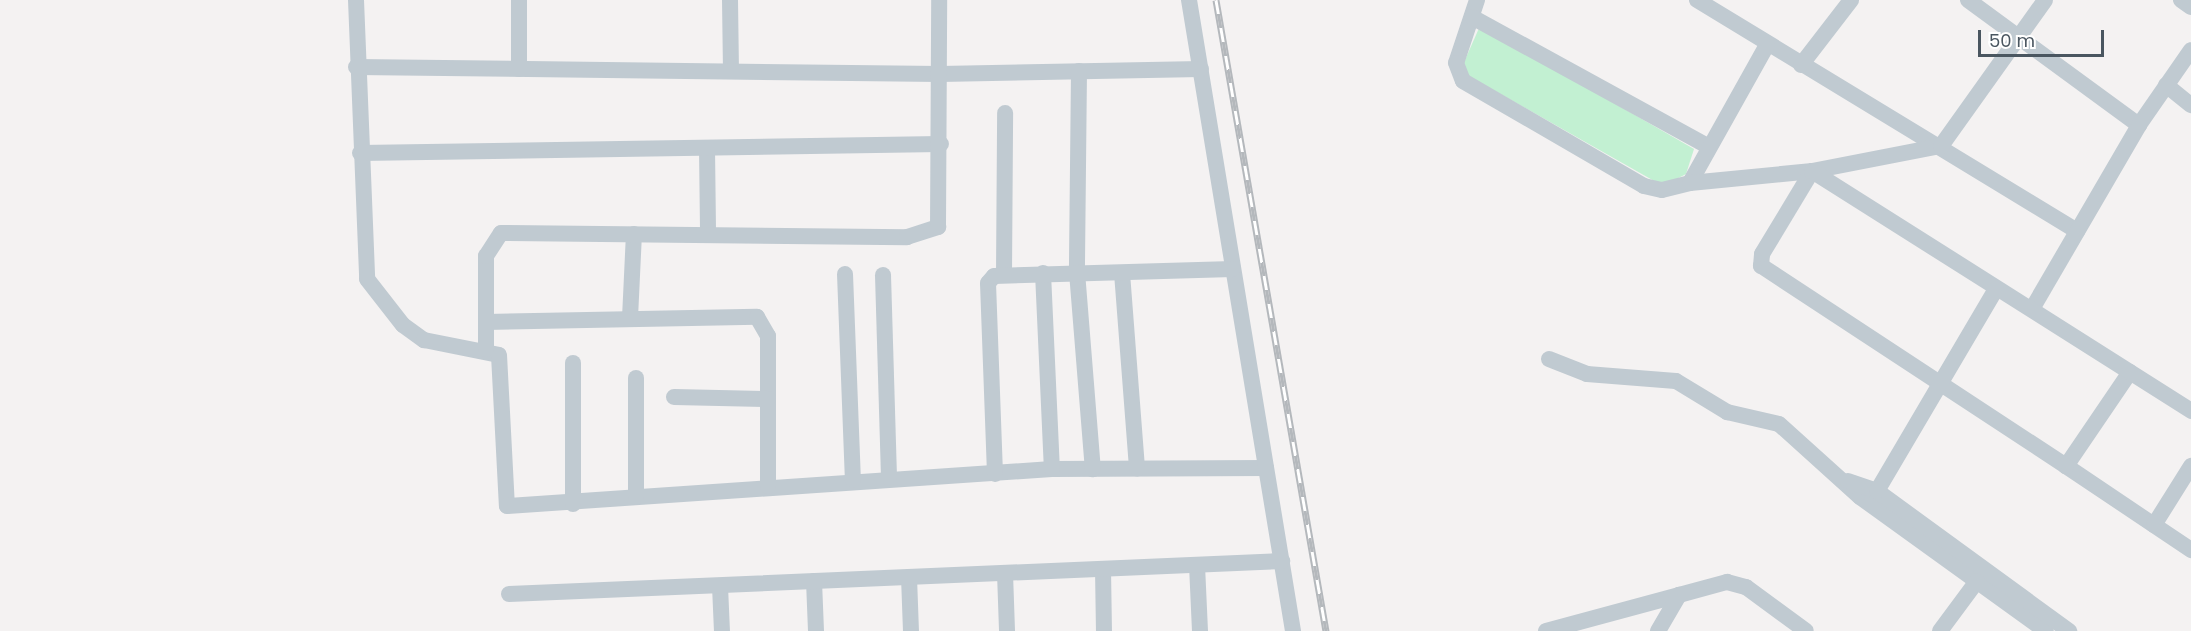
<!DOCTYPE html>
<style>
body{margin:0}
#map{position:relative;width:2191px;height:631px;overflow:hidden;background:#f4f2f2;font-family:Poppins,sans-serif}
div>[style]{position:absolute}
.green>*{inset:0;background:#c2f0d2}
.minor>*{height:16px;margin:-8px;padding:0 8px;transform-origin:8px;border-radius:8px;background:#c0cad1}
.rail>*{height:7px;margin-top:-3.5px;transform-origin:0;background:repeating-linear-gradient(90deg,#fff 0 14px,#b4b8bc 0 28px);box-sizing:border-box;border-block:2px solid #b4b8bc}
span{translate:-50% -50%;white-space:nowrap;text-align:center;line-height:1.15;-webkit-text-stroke:4.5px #fff;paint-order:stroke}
.scale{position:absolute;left:1978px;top:30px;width:126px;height:27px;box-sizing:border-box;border:3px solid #4a5660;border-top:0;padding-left:8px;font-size:18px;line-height:21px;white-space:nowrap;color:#4a5660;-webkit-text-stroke:4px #fff;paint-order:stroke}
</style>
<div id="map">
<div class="green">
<div style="clip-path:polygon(1480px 26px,1694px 149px,1686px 174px,1663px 186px,1460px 71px)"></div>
</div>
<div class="minor">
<div style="left:356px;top:0;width:279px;rotate:87.7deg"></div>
<div style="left:367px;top:279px;width:58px;rotate:52deg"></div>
<div style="left:403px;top:325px;width:26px;rotate:36deg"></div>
<div style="left:424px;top:340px;width:76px;rotate:11.3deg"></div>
<div style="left:499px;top:355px;width:151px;rotate:87deg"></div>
<div style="left:507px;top:506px;width:546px;rotate:-3.88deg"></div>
<div style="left:1052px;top:469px;width:214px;rotate:-0.3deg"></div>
<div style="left:519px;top:0;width:69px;rotate:90deg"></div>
<div style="left:730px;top:0;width:71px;rotate:89.2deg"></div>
<div style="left:1189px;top:0;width:640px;rotate:80.64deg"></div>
<div style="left:1477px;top:0;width:66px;rotate:108.4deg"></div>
<div style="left:1456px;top:63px;width:19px;rotate:69deg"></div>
<div style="left:1463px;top:81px;width:209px;rotate:30.1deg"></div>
<div style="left:1644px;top:186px;width:18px;rotate:13deg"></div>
<div style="left:1662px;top:190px;width:29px;rotate:-14deg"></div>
<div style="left:1697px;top:0;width:445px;rotate:31.3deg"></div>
<div style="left:1968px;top:0;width:212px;rotate:36.2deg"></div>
<div style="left:2181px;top:0;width:12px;rotate:35deg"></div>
<div style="left:1472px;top:17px;width:270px;rotate:28.7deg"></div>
<div style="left:1767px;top:45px;width:158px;rotate:119.2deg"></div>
<div style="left:1690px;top:183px;width:123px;rotate:-5.6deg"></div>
<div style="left:1812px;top:171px;width:131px;rotate:-11deg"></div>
<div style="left:1941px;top:146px;width:179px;rotate:-54.5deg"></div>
<div style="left:1801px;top:65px;width:82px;rotate:-52.4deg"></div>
<div style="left:356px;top:67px;width:584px;rotate:0.69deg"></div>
<div style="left:940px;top:74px;width:261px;rotate:-1.1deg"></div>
<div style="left:1079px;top:71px;width:201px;rotate:90.6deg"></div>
<div style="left:1077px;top:272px;width:198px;rotate:85.4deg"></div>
<div style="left:2166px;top:85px;width:32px;rotate:39deg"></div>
<div style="left:707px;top:148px;width:87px;rotate:89.3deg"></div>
<div style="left:360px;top:153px;width:581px;rotate:-0.89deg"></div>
<div style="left:1043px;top:273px;width:196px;rotate:87.4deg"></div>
<div style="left:1122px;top:273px;width:196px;rotate:85.6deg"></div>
<div style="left:845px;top:274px;width:206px;rotate:87.8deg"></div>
<div style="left:1004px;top:274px;width:161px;rotate:-89.6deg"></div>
<div style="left:883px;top:275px;width:203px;rotate:88.3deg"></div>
<div style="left:2032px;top:309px;width:213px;rotate:-59.8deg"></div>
<div style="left:2139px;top:125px;width:91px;rotate:-55.3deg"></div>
<div style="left:630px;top:318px;width:84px;rotate:-87.3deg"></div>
<div style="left:486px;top:322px;width:271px;rotate:-1.1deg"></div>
<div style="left:757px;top:317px;width:22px;rotate:60deg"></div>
<div style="left:768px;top:336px;width:150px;rotate:90deg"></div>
<div style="left:486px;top:349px;width:93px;rotate:-90deg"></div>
<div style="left:486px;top:256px;width:27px;rotate:-57deg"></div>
<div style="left:501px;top:233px;width:406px;rotate:0.6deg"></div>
<div style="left:907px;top:237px;width:33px;rotate:-18deg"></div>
<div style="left:938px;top:227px;width:227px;rotate:-89.7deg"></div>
<div style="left:1549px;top:359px;width:41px;rotate:21.5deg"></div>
<div style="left:1587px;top:374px;width:89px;rotate:4.5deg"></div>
<div style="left:1676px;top:381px;width:60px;rotate:31.3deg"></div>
<div style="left:1727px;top:412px;width:53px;rotate:13deg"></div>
<div style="left:1779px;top:424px;width:109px;rotate:42deg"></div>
<div style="left:1860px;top:497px;width:229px;rotate:35.8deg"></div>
<div style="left:2130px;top:372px;width:114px;rotate:124.2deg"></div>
<div style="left:2066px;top:466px;width:151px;rotate:33.9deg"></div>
<div style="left:636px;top:378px;width:119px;rotate:90deg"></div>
<div style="left:674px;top:397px;width:94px;rotate:1.2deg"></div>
<div style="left:2066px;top:466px;width:365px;rotate:-146.7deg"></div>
<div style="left:1761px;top:266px;width:12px;rotate:-85deg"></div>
<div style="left:1762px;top:254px;width:97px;rotate:-58.9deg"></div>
<div style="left:1812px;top:171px;width:449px;rotate:32.3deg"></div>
<div style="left:995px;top:474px;width:191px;rotate:-92.1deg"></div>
<div style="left:988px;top:283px;width:9px;rotate:-49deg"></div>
<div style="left:994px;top:276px;width:239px;rotate:-1.7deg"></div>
<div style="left:1848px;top:481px;width:31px;rotate:19deg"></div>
<div style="left:1877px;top:491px;width:238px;rotate:36.1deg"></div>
<div style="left:1877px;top:491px;width:234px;rotate:-59.5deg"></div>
<div style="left:573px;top:504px;width:141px;rotate:-90deg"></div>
<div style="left:2154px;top:525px;width:70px;rotate:-57.9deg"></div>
<div style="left:1197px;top:565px;width:66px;rotate:87.4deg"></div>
<div style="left:1103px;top:569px;width:62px;rotate:89.1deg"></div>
<div style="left:1005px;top:573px;width:58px;rotate:88deg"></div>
<div style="left:909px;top:577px;width:54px;rotate:87.9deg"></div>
<div style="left:814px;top:581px;width:50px;rotate:87.7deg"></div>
<div style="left:720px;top:586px;width:45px;rotate:87.5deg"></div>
<div style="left:509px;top:594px;width:774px;rotate:-2.44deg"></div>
<div style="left:1546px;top:631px;width:138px;rotate:-15.1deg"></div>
<div style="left:1658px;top:631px;width:42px;rotate:-59.7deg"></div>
<div style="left:1679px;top:595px;width:50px;rotate:-15.2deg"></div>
<div style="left:1727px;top:582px;width:20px;rotate:15deg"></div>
<div style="left:1746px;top:587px;width:74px;rotate:36.3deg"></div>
<div style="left:1940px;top:631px;width:62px;rotate:-53.5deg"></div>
</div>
<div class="rail">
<div style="left:1216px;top:0;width:641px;rotate:80.11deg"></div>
</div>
<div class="scale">50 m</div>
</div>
